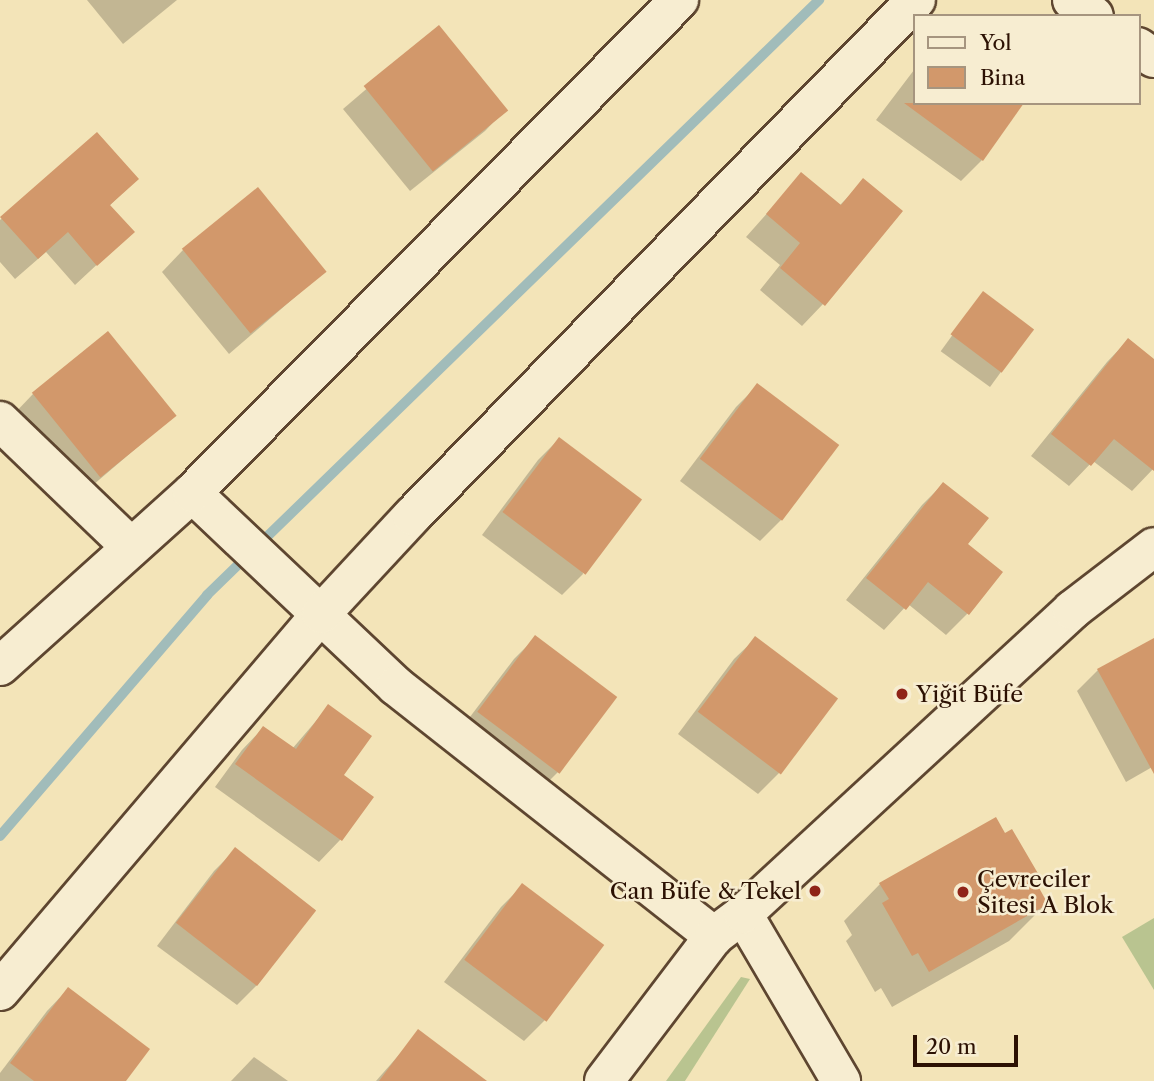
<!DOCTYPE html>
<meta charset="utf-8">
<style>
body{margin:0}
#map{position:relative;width:1154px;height:1081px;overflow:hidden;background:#f3e4b8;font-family:"Libre Caslon Text",serif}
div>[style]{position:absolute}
.green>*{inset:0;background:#b9c490}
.shadow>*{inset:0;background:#0003;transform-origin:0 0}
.stream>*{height:10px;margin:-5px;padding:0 5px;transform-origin:5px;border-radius:5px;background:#a1bcba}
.building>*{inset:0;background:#d2986b;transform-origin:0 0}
.roads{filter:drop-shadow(2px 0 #5e4630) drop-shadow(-2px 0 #5e4630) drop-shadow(0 2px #5e4630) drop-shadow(0 -2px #5e4630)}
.minor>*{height:38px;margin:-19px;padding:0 19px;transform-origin:19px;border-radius:19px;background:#f7edd1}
.dots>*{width:19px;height:19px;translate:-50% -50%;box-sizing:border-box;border:4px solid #f7edd1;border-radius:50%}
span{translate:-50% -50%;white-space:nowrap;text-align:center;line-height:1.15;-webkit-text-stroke:5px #f7edd1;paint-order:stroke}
.poi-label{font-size:23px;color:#2c1103}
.left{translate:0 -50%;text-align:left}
.right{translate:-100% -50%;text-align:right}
.legend{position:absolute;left:913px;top:14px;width:228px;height:91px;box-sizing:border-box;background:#f7edd1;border:2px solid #a6957f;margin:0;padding:9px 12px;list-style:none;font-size:21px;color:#2c1103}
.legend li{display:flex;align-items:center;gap:14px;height:35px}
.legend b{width:35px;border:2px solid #a6957f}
.scale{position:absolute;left:913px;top:1035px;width:105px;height:32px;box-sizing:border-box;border:4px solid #2c1103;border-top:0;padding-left:9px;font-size:21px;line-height:24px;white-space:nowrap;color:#2c1103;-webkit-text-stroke:5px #f7edd1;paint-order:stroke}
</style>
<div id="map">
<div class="green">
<div style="clip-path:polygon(1154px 918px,1154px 990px,1122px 937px)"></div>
<div style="clip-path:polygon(741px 977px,750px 979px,685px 1081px,666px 1081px)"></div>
</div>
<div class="shadow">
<div style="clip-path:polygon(87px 0,177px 0,123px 44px)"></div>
<div style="clip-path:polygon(439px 27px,506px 109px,485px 131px,410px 191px,343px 109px)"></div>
<div style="clip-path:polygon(914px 70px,914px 103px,982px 160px,961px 181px,876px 120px)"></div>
<div style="clip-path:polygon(97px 134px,137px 179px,109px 206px,132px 232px,75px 285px,46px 252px,15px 279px,0 262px,0 220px)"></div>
<div style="clip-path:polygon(801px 175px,839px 206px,864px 181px,823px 304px,802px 326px,760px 290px,780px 265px,746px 237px)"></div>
<div style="clip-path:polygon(183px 250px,325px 271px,229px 354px,162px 272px)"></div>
<div style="left:983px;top:293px;width:61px;height:72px;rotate:36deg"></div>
<div style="clip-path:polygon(1128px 340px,1154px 361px,1154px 468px,1132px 491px,1093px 461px,1069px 486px,1031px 456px,1107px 362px)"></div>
<div style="clip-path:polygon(758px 385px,781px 520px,760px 541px,680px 481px,736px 407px)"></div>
<div style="clip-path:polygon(33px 394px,175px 415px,79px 497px,12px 416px)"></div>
<div style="clip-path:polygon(559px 439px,583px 574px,562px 595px,482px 535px,538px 460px)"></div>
<div style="clip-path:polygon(943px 484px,966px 544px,968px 613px,946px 635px,908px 604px,884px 630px,846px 600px,922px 505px)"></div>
<div style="clip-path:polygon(535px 638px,615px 697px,558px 772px,537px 793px,457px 734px,514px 659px)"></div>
<div style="clip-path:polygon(756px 638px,779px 773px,758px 794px,678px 734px,734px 659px)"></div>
<div style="clip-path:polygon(1154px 640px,1154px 766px,1126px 782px,1077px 691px,1098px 670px)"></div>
<div style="clip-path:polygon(328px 707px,342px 776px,372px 797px,340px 840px,319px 862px,215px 787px,242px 750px,263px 728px,292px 749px)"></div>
<div style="clip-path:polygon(235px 850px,315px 910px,258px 984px,237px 1005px,157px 946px,214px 871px)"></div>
<div style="clip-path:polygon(880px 884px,1036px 886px,1046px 904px,1009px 941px,892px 1007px,881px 988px,875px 992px,846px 941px,852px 935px,844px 921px)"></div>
<div style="clip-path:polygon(522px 886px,545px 1020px,524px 1041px,444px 982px,501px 907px)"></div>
<div style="clip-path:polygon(68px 989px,124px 1081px,0 1081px,0 1073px,47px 1011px)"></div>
<div style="clip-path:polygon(419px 1032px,484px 1081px,376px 1081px)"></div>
<div style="clip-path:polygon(254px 1057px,288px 1081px,231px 1081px)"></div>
</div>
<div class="stream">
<div style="left:0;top:836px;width:318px;rotate:-49.3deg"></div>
<div style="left:207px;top:595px;width:854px;rotate:-44.19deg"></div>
</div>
<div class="building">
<div style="left:439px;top:25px;width:110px;height:97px;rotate:51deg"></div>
<div style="clip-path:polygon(904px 103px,1024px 103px,983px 161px)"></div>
<div style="clip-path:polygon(97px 132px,139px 179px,110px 205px,135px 232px,97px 266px,68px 232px,38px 259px,0 217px)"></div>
<div style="clip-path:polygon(801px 172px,841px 205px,863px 178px,903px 211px,825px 306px,780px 268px,800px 243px,766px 214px)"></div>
<div style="left:258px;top:187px;width:109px;height:98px;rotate:51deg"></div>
<div style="left:983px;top:291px;width:64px;height:54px;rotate:37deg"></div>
<div style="left:108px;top:331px;width:109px;height:98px;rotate:51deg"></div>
<div style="clip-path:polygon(1128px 338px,1154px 359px,1154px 471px,1114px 439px,1091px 466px,1051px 434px)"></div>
<div style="left:757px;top:383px;width:103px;height:95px;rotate:37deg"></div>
<div style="left:559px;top:437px;width:104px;height:94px;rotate:37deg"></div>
<div style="clip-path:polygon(943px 482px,989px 518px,968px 544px,1003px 572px,969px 615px,928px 582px,906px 610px,866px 578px)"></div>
<div style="left:535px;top:635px;width:103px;height:96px;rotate:37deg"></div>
<div style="left:755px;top:636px;width:104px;height:95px;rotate:37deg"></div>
<div style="clip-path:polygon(1154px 638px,1154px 774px,1097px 669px)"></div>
<div style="clip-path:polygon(328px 704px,372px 736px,344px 775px,374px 797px,342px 841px,235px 764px,263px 726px,296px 749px)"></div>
<div style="clip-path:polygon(996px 817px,1005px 833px,1012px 829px,1043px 882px,1038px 886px,1048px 904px,929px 972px,918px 953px,912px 956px,882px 903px,889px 899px,879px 883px)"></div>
<div style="left:235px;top:847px;width:103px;height:96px;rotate:38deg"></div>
<div style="left:522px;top:883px;width:103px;height:96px;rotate:37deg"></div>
<div style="clip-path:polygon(68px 987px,150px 1049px,126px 1081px,34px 1081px,10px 1063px)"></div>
<div style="clip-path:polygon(418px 1029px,487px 1081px,379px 1081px)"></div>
</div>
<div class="roads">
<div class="minor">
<div style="left:1072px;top:0;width:27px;rotate:36deg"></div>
<div style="left:1138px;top:47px;width:19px;rotate:35deg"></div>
<div style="left:0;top:421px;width:182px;rotate:43.9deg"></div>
<div style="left:192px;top:493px;width:281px;rotate:43.4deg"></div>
<div style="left:396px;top:686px;width:405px;rotate:38.2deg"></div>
<div style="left:0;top:666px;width:258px;rotate:-42deg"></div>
<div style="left:192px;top:493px;width:693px;rotate:-45.35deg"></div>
<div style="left:743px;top:914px;width:194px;rotate:59.6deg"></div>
<div style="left:0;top:991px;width:495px;rotate:-49.6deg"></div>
<div style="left:321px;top:614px;width:134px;rotate:-47.1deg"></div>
<div style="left:412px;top:516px;width:721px;rotate:-45.67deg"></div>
<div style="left:604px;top:1081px;width:182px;rotate:-52.8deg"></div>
<div style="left:714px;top:936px;width:36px;rotate:-37deg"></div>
<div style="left:743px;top:914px;width:448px;rotate:-42.7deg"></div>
<div style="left:1072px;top:610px;width:103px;rotate:-37.5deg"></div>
</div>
</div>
<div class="dots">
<div style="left:902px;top:694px;background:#8f2418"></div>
<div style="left:815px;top:891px;background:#8f2418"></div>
<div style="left:963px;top:892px;background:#8f2418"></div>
</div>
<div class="poi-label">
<span class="left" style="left:916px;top:694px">Yiğit Büfe</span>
<span class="left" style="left:977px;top:892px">Çevreciler<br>Sitesi A Blok</span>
<span class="right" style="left:801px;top:891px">Can Büfe &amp; Tekel</span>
</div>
<ul class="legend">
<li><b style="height:9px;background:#f7edd1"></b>Yol</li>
<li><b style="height:19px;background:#d2986b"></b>Bina</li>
</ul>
<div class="scale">20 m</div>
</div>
